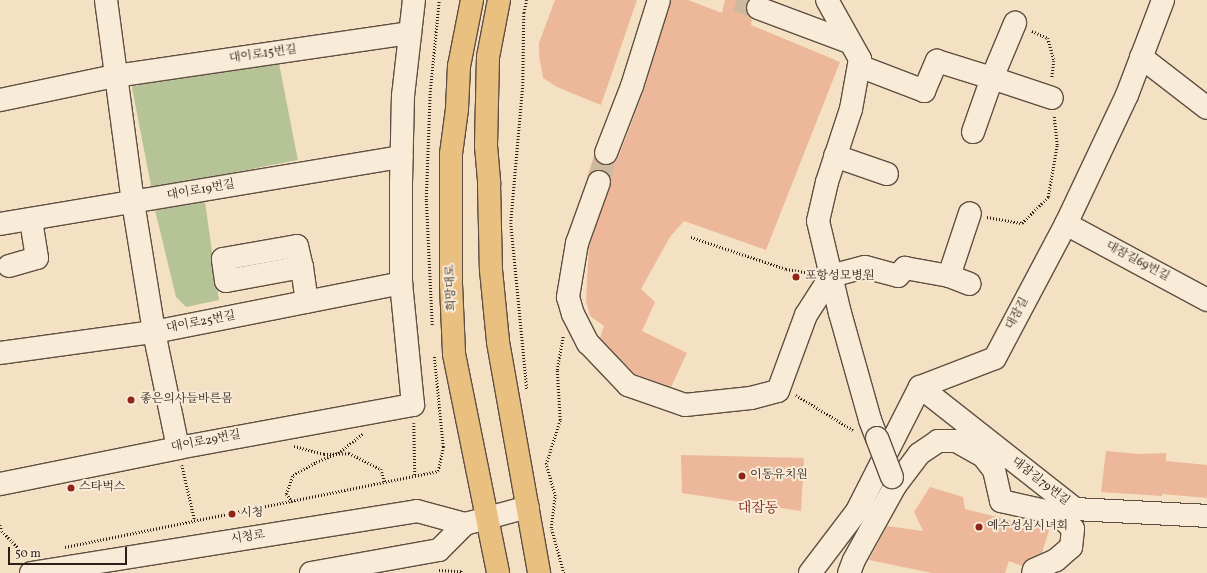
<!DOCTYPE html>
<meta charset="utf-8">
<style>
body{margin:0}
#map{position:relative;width:1207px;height:573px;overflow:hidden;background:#f4e0c2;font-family:Vollkorn,"Noto Serif KR",serif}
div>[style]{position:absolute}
.green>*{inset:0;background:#b6c397;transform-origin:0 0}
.building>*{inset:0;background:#ecb899}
.minor-tunnel>*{height:22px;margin-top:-11px;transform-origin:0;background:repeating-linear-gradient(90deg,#ccb9a0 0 22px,transparent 0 33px)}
.path>*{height:2.5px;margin-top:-1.25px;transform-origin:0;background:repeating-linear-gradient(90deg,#2d1f18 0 1px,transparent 0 3px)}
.roads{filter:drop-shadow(1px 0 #5f4f42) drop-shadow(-1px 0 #5f4f42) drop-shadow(0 1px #5f4f42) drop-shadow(0 -1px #5f4f42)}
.minor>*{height:22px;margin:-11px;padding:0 11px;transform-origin:11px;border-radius:11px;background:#f8ebd7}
.major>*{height:22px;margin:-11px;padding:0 11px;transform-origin:11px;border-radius:11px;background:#eac081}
.bridges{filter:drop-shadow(1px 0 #5f4f42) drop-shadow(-1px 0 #5f4f42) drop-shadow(0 1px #5f4f42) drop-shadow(0 -1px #5f4f42)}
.minor-bridge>*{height:22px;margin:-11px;padding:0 11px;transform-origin:11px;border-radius:11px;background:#f8ebd7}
.dots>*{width:11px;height:11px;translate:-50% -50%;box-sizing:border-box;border:2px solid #f8ebd7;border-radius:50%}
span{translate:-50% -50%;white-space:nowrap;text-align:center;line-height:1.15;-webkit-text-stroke:4px #f8ebd7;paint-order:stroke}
.street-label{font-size:12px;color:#2d1f18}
.poi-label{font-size:12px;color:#2d1f18}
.left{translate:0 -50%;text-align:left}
.quarter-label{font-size:14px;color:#7a1f14}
.scale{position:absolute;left:8px;top:547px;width:119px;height:18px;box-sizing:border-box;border:2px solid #2d1f18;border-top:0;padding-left:5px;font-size:12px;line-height:14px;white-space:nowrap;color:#2d1f18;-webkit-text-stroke:3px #f8ebd7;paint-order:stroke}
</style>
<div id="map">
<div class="green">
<div style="left:278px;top:58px;width:104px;height:149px;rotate:79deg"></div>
<div style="clip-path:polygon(205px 202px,219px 300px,186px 307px,176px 297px,155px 210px)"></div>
</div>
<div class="building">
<div style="clip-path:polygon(555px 0,637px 0,601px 105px,557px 87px,543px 78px,539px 55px,539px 43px)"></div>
<div style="clip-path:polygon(671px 0,688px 0,722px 13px,725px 0,749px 0,746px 10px,748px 16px,752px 19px,751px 25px,840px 62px,766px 250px,684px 221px,670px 237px,641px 289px,655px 302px,642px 331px,687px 353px,671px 387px,635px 374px,600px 338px,604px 326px,590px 316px,586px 301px,589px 246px,611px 180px,608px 174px,603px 170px,596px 170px,587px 177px,594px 156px,601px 164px,608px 165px,614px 163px,618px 158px,644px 90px)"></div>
<div style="clip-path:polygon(1106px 451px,1140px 454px,1166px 453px,1166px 461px,1207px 465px,1207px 498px,1162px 494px,1162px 496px,1101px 492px)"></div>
<div style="clip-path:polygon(681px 455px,804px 458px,801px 511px,682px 493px)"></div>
<div style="clip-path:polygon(930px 487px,963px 497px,965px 509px,1049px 530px,1042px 553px,1029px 559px,1022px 566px,1009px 561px,1005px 573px,932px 573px,869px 560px,887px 526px,923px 531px,914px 512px)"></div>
</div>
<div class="minor-tunnel">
<div style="left:737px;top:0;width:22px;rotate:21deg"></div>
<div style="left:599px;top:182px;width:30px;rotate:-76deg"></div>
</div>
<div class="path">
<div style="left:527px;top:0;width:13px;rotate:103deg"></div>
<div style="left:524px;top:13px;width:72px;rotate:90.8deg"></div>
<div style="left:523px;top:85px;width:139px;rotate:95deg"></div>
<div style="left:511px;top:223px;width:167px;rotate:84.5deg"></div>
<div style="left:1032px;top:31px;width:17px;rotate:24deg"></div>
<div style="left:1048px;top:38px;width:24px;rotate:75deg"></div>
<div style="left:1054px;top:61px;width:17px;rotate:97deg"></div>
<div style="left:987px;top:217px;width:36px;rotate:10deg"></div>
<div style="left:1022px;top:223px;width:37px;rotate:-45deg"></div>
<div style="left:1048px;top:197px;width:53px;rotate:-80.2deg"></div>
<div style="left:1057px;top:145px;width:30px;rotate:-96deg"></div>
<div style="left:691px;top:237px;width:100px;rotate:18.6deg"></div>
<div style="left:786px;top:269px;width:25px;rotate:9deg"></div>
<div style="left:432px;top:325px;width:125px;rotate:-92.7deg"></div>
<div style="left:426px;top:200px;width:108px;rotate:-87.9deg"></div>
<div style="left:430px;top:92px;width:92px;rotate:-84.4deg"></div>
<div style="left:796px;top:395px;width:67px;rotate:31.6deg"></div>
<div style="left:414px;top:423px;width:53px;rotate:88.9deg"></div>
<div style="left:294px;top:446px;width:31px;rotate:15deg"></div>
<div style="left:324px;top:454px;width:25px;rotate:-2deg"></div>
<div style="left:349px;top:453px;width:36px;rotate:27deg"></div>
<div style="left:381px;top:469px;width:14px;rotate:73deg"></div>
<div style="left:182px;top:465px;width:57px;rotate:76.9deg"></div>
<div style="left:292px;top:502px;width:10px;rotate:-127deg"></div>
<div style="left:286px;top:494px;width:20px;rotate:-70deg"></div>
<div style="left:293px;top:475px;width:26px;rotate:-29deg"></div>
<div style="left:316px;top:462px;width:24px;rotate:-22deg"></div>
<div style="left:338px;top:453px;width:31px;rotate:-38deg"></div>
<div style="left:0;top:525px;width:6px;rotate:72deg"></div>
<div style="left:2px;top:531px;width:33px;rotate:46deg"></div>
<div style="left:25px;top:555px;width:2px;rotate:-27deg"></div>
<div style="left:551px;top:528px;width:32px;rotate:-83deg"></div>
<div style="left:555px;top:496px;width:33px;rotate:-106deg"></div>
<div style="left:546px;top:464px;width:46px;rotate:-72.3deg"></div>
<div style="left:560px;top:420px;width:50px;rotate:-93.4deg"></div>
<div style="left:557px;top:370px;width:34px;rotate:-80deg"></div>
<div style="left:552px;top:529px;width:46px;rotate:74.7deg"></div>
<div style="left:65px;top:547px;width:381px;rotate:-11.5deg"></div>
<div style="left:438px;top:471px;width:25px;rotate:-78deg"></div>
<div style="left:443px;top:447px;width:91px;rotate:-95.6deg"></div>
<div style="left:439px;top:570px;width:22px;rotate:3deg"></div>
<div style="left:461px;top:571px;width:2px;rotate:63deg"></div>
</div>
<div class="roads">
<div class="minor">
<div style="left:106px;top:0;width:204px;rotate:82.4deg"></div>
<div style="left:133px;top:202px;width:132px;rotate:80.8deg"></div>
<div style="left:154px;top:332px;width:118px;rotate:78.3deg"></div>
<div style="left:827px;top:0;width:68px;rotate:60.8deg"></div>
<div style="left:860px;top:59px;width:51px;rotate:100.2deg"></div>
<div style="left:851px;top:109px;width:77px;rotate:108.2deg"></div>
<div style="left:827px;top:182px;width:40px;rotate:103deg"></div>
<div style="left:818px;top:221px;width:95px;rotate:76.6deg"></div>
<div style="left:840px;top:313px;width:111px;rotate:74.3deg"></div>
<div style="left:870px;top:420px;width:19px;rotate:69deg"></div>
<div style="left:758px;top:8px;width:97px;rotate:20.5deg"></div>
<div style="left:1141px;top:57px;width:83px;rotate:37.7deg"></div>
<div style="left:859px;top:66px;width:70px;rotate:21deg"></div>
<div style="left:924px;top:91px;width:33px;rotate:-67deg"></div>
<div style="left:937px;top:61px;width:58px;rotate:17.2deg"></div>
<div style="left:992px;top:78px;width:60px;rotate:-67.3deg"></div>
<div style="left:0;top:100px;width:117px;rotate:-11.8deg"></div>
<div style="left:115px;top:76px;width:298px;rotate:-8.3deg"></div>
<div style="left:973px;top:132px;width:57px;rotate:-70.6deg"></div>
<div style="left:992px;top:78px;width:63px;rotate:18.4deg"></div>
<div style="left:606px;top:153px;width:72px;rotate:-68.8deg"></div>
<div style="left:632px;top:86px;width:90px;rotate:-72.6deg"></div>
<div style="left:835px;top:156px;width:55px;rotate:19.1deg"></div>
<div style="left:599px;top:182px;width:65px;rotate:109.8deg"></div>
<div style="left:577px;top:243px;width:55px;rotate:99.5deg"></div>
<div style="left:568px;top:297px;width:18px;rotate:74deg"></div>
<div style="left:573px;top:314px;width:33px;rotate:63deg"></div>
<div style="left:588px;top:343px;width:58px;rotate:46.4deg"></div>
<div style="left:628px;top:385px;width:60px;rotate:19.3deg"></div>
<div style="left:685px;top:405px;width:66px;rotate:-6.1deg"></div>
<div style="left:751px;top:398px;width:28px;rotate:-15deg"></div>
<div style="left:778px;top:391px;width:81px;rotate:-69.8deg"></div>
<div style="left:806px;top:315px;width:46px;rotate:-57.3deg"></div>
<div style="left:831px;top:276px;width:35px;rotate:-15deg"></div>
<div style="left:865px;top:267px;width:34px;rotate:15deg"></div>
<div style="left:898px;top:276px;width:11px;rotate:-49deg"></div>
<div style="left:905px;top:268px;width:45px;rotate:10.3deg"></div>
<div style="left:949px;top:276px;width:66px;rotate:-71.6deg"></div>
<div style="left:0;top:224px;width:407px;rotate:-9.5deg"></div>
<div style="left:1066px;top:224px;width:160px;rotate:28.3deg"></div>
<div style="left:9px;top:266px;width:29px;rotate:-16deg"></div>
<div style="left:37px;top:258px;width:39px;rotate:-99deg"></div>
<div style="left:302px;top:267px;width:77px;rotate:169.6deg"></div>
<div style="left:226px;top:281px;width:22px;rotate:-98deg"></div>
<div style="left:223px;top:259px;width:75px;rotate:-10deg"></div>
<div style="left:297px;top:246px;width:22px;rotate:77deg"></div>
<div style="left:302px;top:267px;width:35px;rotate:82deg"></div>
<div style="left:949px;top:276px;width:22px;rotate:21deg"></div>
<div style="left:0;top:353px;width:155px;rotate:-7.8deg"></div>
<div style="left:154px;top:332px;width:252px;rotate:-11.2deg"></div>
<div style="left:920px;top:387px;width:197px;rotate:38.2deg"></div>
<div style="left:1075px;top:509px;width:132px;rotate:3deg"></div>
<div style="left:0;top:484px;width:182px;rotate:-11.4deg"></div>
<div style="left:178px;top:448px;width:239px;rotate:-10.4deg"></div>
<div style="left:413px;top:405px;width:123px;rotate:-95.6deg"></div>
<div style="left:401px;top:283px;width:100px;rotate:-90deg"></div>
<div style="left:401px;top:183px;width:87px;rotate:-88.7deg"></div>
<div style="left:403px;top:96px;width:97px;rotate:-83.5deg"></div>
<div style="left:31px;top:573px;width:391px;rotate:-9.1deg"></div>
<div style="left:417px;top:511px;width:50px;rotate:15.2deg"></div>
<div style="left:311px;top:573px;width:130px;rotate:-10.2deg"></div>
<div style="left:439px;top:550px;width:37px;rotate:-45deg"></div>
<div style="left:465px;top:524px;width:65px;rotate:-15.1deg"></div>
<div style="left:810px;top:573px;width:78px;rotate:-52.8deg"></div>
<div style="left:857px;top:511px;width:139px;rotate:-63.1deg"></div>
<div style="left:920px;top:387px;width:80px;rotate:-21.1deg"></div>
<div style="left:995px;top:358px;width:152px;rotate:-62.1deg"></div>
<div style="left:1066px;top:224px;width:143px;rotate:-64.7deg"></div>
<div style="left:1127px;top:95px;width:102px;rotate:-69.2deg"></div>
<div style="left:849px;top:573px;width:14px;rotate:-69deg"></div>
<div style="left:854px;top:560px;width:85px;rotate:-61deg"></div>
<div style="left:895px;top:486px;width:40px;rotate:-53deg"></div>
<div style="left:919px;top:454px;width:23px;rotate:-34deg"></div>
<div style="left:938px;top:441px;width:18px"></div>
<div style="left:956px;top:441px;width:31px;rotate:29deg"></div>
<div style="left:983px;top:456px;width:18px;rotate:52deg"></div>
<div style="left:994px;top:470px;width:32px;rotate:77deg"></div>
<div style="left:1001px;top:501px;width:58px;rotate:12.8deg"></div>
<div style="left:1058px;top:514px;width:21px;rotate:45deg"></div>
<div style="left:1073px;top:529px;width:18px;rotate:96deg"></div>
<div style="left:1071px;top:547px;width:20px;rotate:139deg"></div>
<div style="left:1056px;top:560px;width:24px;rotate:156deg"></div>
<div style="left:1034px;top:570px;width:3px;rotate:108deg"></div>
</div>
<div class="major">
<div style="left:472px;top:0;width:67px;rotate:101.1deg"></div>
<div style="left:459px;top:66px;width:43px;rotate:92.7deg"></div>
<div style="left:457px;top:109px;width:45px;rotate:97.6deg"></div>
<div style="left:451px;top:154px;width:130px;rotate:90deg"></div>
<div style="left:451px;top:284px;width:70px;rotate:87.5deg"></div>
<div style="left:454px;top:354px;width:223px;rotate:78.6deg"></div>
<div style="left:499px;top:0;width:58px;rotate:100.9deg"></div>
<div style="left:488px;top:57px;width:89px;rotate:91.3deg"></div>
<div style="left:486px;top:146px;width:38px;rotate:85deg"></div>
<div style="left:489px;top:184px;width:86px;rotate:88.7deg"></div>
<div style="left:491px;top:270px;width:72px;rotate:84.4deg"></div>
<div style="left:498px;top:342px;width:235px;rotate:79.9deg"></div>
</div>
</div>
<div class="bridges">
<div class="minor-bridge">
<div style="left:877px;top:438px;width:42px;rotate:69deg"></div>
</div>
</div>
<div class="dots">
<div style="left:796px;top:277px;background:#8f2418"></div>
<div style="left:131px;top:400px;background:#8f2418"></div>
<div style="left:742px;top:476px;background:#8f2418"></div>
<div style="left:71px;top:488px;background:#8f2418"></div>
<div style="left:232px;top:514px;background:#8f2418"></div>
<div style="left:979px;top:527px;background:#8f2418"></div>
</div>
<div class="street-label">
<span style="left:263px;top:55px;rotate:-8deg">대이로15번길</span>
<span style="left:201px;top:191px;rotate:-10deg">대이로19번길</span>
<span style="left:1137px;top:262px;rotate:28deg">대잠길69번길</span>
<span style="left:452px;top:288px;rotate:-92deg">희망대로</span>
<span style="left:1018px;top:314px;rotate:-62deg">대잠길</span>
<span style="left:201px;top:323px;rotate:-11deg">대이로25번길</span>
<span style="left:206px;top:442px;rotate:-11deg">대이로29번길</span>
<span style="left:1040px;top:482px;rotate:38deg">대잠길79번길</span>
<span style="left:248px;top:538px;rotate:-9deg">시청로</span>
</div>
<div class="poi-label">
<span class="left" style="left:805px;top:277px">포항성모병원</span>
<span class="left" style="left:140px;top:400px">좋은의사들바른몸</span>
<span class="left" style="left:750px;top:476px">이동유치원</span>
<span class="left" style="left:79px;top:488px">스타벅스</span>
<span class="left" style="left:240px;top:514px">시청</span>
<span class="left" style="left:987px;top:527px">예수성심시녀회</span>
</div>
<div class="quarter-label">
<span style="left:758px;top:509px">대잠동</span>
</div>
<div class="scale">50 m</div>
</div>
